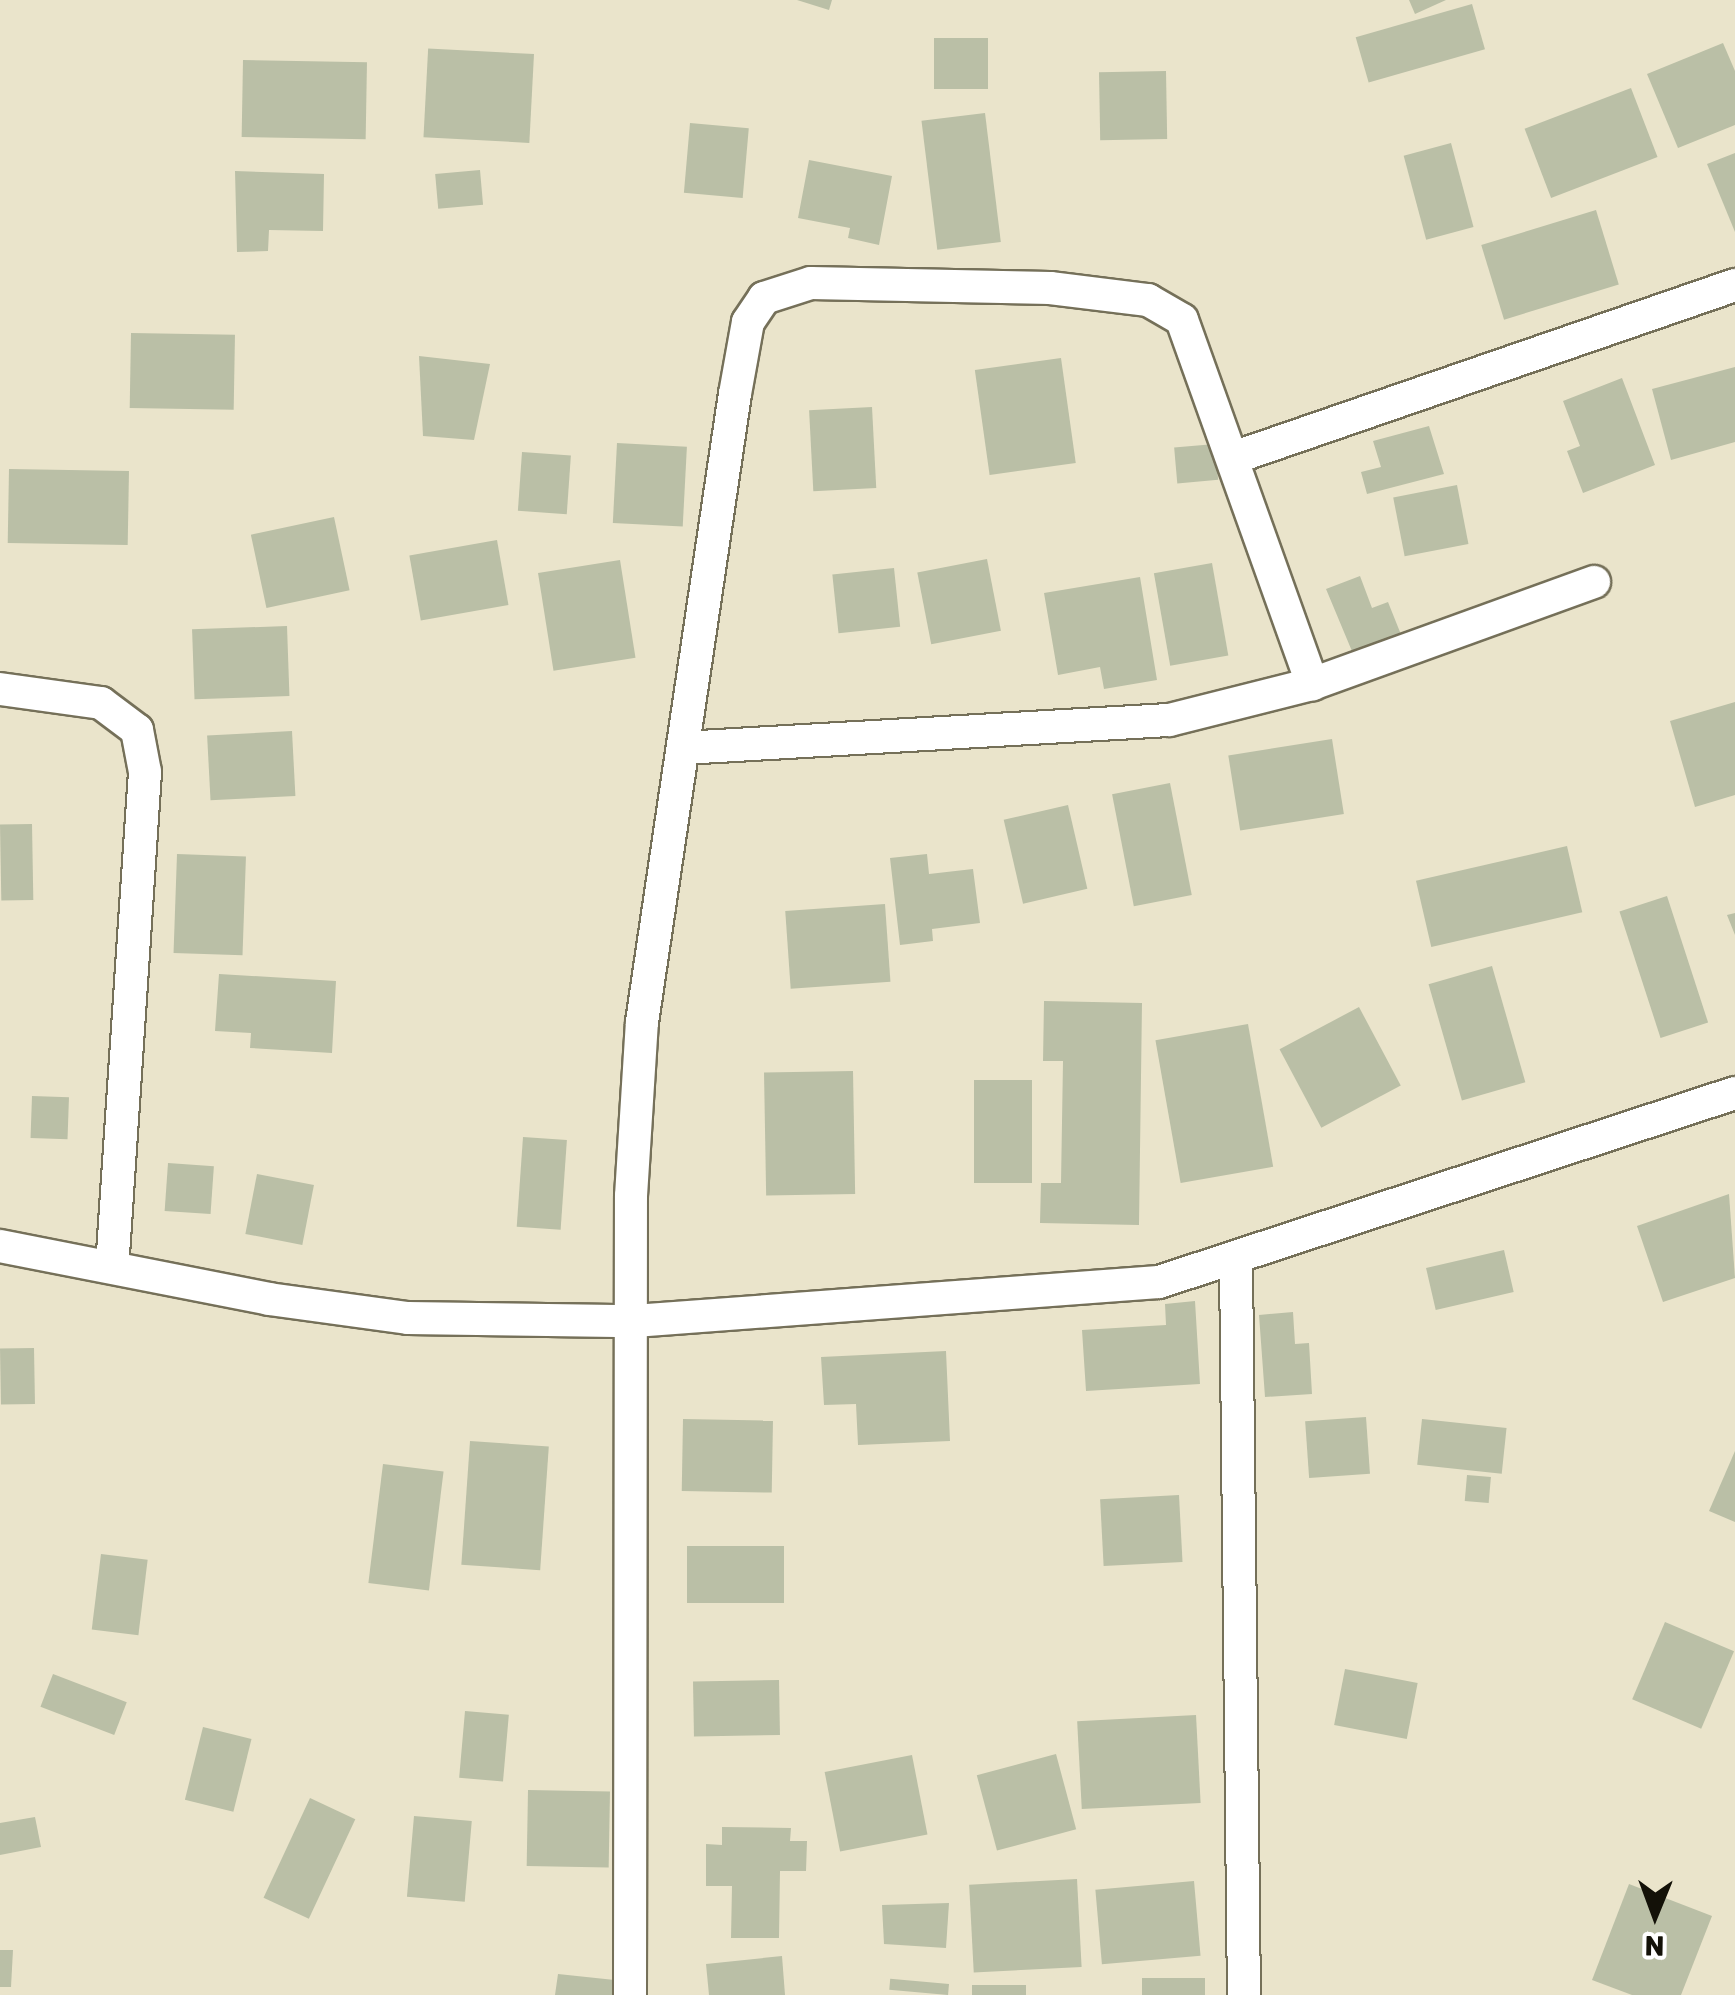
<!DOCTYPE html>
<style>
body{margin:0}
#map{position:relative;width:1735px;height:1995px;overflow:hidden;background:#eae4cb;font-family:Rubik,sans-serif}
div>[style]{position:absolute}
.building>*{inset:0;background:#babfa6;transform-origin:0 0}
.roads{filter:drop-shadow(2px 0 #757059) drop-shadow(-2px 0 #757059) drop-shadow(0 2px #757059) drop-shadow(0 -2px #757059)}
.street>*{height:32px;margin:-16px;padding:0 16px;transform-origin:16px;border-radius:16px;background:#fff}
span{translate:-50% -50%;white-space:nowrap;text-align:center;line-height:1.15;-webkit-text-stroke:10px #fff;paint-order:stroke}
.north{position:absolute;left:1605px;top:1865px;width:100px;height:100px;-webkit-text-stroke:8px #fff;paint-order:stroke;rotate:181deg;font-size:28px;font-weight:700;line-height:40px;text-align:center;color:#131108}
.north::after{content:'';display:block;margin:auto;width:35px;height:45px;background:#131108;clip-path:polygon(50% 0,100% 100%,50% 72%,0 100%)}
</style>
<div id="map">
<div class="building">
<div style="clip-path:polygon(797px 0,832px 0,829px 10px)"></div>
<div style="clip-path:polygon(1409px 0,1446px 0,1415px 14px)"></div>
<div style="left:1472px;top:4px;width:47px;height:121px;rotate:74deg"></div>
<div style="left:934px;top:38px;width:54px;height:51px"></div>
<div style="clip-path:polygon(1723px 43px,1735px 71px,1735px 125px,1678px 148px,1647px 74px)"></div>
<div style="left:534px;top:54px;width:89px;height:106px;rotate:93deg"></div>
<div style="left:243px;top:60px;width:124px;height:77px;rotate:1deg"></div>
<div style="left:1166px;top:71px;width:68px;height:67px;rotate:89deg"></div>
<div style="left:1631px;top:88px;width:74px;height:114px;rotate:69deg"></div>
<div style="left:985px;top:113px;width:130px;height:64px;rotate:83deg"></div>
<div style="left:690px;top:123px;width:59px;height:70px;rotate:5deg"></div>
<div style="left:1451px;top:143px;width:87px;height:49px;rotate:75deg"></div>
<div style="clip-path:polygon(1735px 153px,1735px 232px,1707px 164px)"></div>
<div style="clip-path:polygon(809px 160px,892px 176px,879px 245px,848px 238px,850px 228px,798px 218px)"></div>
<div style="left:480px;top:170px;width:35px;height:45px;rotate:85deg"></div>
<div style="clip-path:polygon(235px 171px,324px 174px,323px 231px,269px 230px,268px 251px,237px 252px)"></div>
<div style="left:1596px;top:210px;width:78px;height:120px;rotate:73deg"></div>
<div style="left:131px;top:333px;width:104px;height:75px;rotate:1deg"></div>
<div style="clip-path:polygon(419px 356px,490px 364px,474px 440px,423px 436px)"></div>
<div style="left:1061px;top:358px;width:106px;height:87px;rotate:82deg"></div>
<div style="clip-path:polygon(1735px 367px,1735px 442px,1671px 460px,1652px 389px)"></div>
<div style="clip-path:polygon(1622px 378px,1655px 465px,1583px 493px,1567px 451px,1580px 446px,1563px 401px)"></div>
<div style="left:872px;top:407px;width:81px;height:63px;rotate:87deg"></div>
<div style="clip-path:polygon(1429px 426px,1444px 474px,1367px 494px,1361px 472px,1381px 467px,1373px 441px)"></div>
<div style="left:617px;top:443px;width:70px;height:80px;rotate:3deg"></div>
<div style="left:1215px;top:444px;width:36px;height:41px;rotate:85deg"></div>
<div style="left:522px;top:452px;width:49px;height:59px;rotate:4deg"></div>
<div style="left:9px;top:469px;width:120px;height:74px;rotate:1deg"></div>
<div style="left:1457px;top:485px;width:60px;height:65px;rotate:79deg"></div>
<div style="left:334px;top:517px;width:75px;height:85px;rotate:78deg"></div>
<div style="left:497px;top:540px;width:66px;height:89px;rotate:80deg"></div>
<div style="left:987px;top:559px;width:73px;height:71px;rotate:79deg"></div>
<div style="left:620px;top:560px;width:99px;height:83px;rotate:81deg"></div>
<div style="left:1212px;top:563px;width:94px;height:59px;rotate:80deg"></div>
<div style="left:894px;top:568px;width:59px;height:62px;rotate:84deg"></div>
<div style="clip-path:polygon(1360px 576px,1372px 608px,1388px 602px,1402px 637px,1354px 656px,1326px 589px)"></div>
<div style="clip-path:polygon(1140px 577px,1157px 680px,1104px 689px,1100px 667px,1058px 675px,1044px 593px)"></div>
<div style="left:287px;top:626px;width:70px;height:95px;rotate:88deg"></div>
<div style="clip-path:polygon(1735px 702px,1735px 795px,1695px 807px,1670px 721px)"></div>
<div style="left:292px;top:731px;width:65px;height:85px;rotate:87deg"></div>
<div style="left:1332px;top:739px;width:76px;height:105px;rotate:81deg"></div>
<div style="left:1170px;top:783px;width:114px;height:59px;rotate:79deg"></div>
<div style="left:1068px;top:805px;width:86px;height:66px;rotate:77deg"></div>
<div style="left:32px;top:824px;width:76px;height:32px;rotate:89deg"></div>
<div style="left:1567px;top:846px;width:68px;height:155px;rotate:77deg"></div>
<div style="left:177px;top:854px;width:69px;height:99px;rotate:2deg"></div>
<div style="clip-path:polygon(927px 854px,929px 874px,973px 869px,980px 923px,932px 929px,933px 941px,900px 945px,890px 858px)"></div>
<div style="left:1667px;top:896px;width:133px;height:50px;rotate:72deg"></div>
<div style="left:885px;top:904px;width:78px;height:100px;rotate:86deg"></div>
<div style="clip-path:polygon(1735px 913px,1735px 935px,1727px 915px)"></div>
<div style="left:1492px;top:966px;width:121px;height:66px;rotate:74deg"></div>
<div style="clip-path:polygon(219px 974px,336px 981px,332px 1053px,250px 1048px,251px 1033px,215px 1031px)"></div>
<div style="clip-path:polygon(1044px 1001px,1142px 1003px,1139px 1225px,1040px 1223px,1041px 1183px,1061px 1183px,1063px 1061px,1043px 1061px)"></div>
<div style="left:1359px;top:1007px;width:89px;height:90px;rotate:62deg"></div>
<div style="left:1248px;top:1024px;width:145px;height:94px;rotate:80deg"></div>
<div style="left:853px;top:1071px;width:123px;height:89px;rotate:89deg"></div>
<div style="left:974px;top:1080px;width:58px;height:103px"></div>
<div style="left:32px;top:1096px;width:37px;height:42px;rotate:2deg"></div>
<div style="left:523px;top:1137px;width:44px;height:90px;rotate:4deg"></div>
<div style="left:168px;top:1163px;width:46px;height:48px;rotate:4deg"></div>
<div style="left:257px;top:1174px;width:58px;height:61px;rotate:11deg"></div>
<div style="clip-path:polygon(1729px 1194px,1735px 1278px,1663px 1302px,1637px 1226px)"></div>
<div style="left:1504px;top:1250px;width:43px;height:80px;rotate:77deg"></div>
<div style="clip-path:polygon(1195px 1301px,1200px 1384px,1086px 1391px,1082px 1330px,1166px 1325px,1165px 1304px)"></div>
<div style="clip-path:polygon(1293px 1312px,1295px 1344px,1309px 1343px,1312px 1394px,1265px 1397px,1259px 1315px)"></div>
<div style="left:34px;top:1348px;width:56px;height:34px;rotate:89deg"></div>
<div style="clip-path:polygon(946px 1351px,950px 1441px,858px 1445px,856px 1404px,824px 1405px,821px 1357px)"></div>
<div style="left:1366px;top:1417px;width:57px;height:61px;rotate:86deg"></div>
<div style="left:683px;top:1419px;width:90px;height:72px;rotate:1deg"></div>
<div style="left:1422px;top:1419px;width:85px;height:46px;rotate:6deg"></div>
<div style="left:470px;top:1441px;width:79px;height:124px;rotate:4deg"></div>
<div style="clip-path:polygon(1735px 1451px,1735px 1522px,1709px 1511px)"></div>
<div style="left:383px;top:1464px;width:61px;height:120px;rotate:7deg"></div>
<div style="left:1467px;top:1475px;width:24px;height:26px;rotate:5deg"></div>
<div style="left:1179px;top:1495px;width:67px;height:79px;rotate:87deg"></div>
<div style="left:687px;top:1546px;width:97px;height:57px"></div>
<div style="left:101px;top:1554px;width:47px;height:76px;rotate:7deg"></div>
<div style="left:1665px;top:1622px;width:75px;height:84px;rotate:23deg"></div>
<div style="left:1345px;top:1669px;width:74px;height:57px;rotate:11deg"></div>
<div style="left:53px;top:1674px;width:79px;height:35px;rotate:21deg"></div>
<div style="left:779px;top:1680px;width:55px;height:86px;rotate:89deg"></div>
<div style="left:465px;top:1711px;width:44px;height:67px;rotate:5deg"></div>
<div style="left:1196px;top:1715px;width:88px;height:119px;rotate:87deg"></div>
<div style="left:203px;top:1727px;width:50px;height:75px;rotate:14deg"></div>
<div style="left:1056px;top:1754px;width:78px;height:82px;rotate:75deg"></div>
<div style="left:912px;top:1755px;width:81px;height:89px;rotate:79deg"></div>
<div style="left:528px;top:1790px;width:82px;height:76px;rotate:1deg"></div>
<div style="left:310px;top:1798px;width:50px;height:110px;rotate:25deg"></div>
<div style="left:414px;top:1816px;width:58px;height:81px;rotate:5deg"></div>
<div style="clip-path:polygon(35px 1817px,41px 1847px,0 1855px,0 1823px)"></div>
<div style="clip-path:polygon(722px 1827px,791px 1828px,790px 1841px,807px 1841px,806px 1871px,780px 1871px,779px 1938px,731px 1938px,732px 1886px,706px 1886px,706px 1844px,722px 1845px)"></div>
<div style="left:1077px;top:1879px;width:88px;height:108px;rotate:87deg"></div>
<div style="left:1194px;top:1881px;width:75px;height:99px;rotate:85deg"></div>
<div style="clip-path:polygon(1629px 1884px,1712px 1916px,1681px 1995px,1632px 1995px,1592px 1980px)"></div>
<div style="clip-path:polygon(949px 1903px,946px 1948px,884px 1944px,882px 1905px)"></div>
<div style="clip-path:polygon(0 1950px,13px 1950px,11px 1987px,0 1987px)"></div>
<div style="clip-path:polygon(782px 1956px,785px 1995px,709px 1995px,706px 1964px)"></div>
<div style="clip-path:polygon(558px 1974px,624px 1981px,622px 1995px,555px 1995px)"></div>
<div style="left:1205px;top:1978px;width:17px;height:63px;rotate:90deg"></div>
<div style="left:949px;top:1984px;width:11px;height:59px;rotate:95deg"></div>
<div style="left:972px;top:1985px;width:54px;height:10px"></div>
</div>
<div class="roads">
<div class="street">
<div style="left:1236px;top:457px;width:528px;rotate:-19.02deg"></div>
<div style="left:0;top:689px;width:102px;rotate:7.9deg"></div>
<div style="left:101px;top:703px;width:45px;rotate:36.9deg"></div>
<div style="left:137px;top:730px;width:43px;rotate:79.2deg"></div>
<div style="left:145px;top:772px;width:496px;rotate:93.8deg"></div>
<div style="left:683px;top:748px;width:487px;rotate:-3.3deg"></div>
<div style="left:1169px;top:720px;width:147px;rotate:-14.1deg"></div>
<div style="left:1312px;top:684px;width:300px;rotate:-19.9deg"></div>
<div style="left:0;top:1246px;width:274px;rotate:11.1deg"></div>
<div style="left:269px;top:1299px;width:140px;rotate:7.8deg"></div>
<div style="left:408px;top:1318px;width:226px;rotate:0.8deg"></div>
<div style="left:634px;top:1321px;width:526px;rotate:-4.25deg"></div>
<div style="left:1159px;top:1282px;width:606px;rotate:-18.17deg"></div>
<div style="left:1236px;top:1261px;width:734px;rotate:89.38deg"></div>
<div style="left:630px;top:1995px;width:799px;rotate:-89.93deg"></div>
<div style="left:631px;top:1196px;width:174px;rotate:-86.4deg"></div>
<div style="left:642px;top:1022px;width:635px;rotate:-81.58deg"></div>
<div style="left:735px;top:394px;width:73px;rotate:-79.8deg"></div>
<div style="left:748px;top:322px;width:29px;rotate:-56deg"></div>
<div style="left:764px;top:298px;width:49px;rotate:-17.7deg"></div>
<div style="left:811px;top:283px;width:239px;rotate:1.2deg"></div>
<div style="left:1050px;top:288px;width:99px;rotate:7deg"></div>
<div style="left:1148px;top:300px;width:39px;rotate:30deg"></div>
<div style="left:1182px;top:320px;width:387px;rotate:70.3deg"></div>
</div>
</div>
<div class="north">N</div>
</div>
